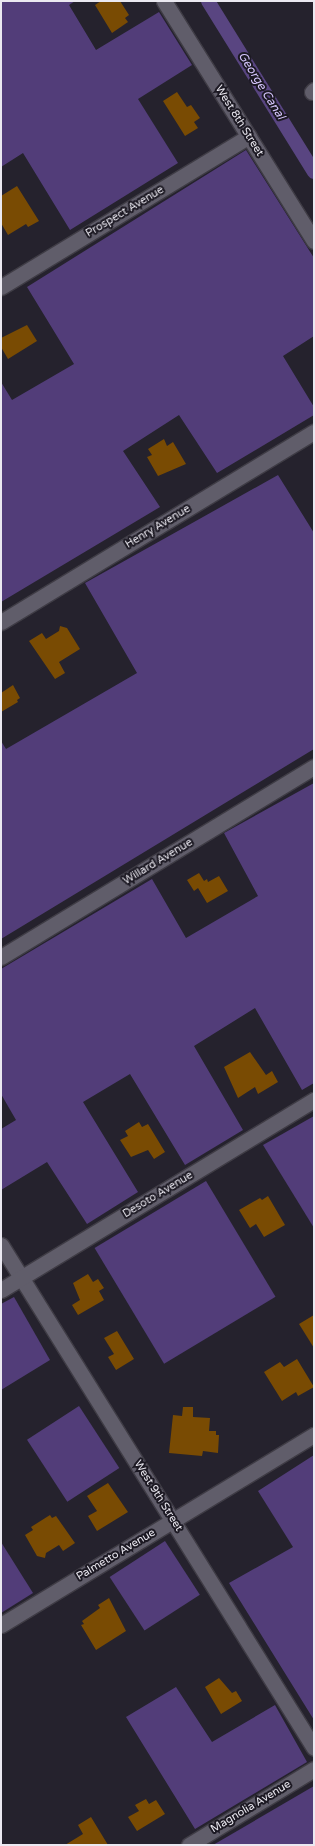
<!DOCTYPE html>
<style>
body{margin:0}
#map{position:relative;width:315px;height:1846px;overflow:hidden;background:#25222d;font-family:"Varela Round",sans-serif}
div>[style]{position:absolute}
.forest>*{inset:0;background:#523d79;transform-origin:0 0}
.canal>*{height:14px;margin:-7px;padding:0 7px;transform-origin:7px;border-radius:7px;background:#594581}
.building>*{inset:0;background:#794b03}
.roads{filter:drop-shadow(1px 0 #3f3c45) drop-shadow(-1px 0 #3f3c45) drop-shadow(0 1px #3f3c45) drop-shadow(0 -1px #3f3c45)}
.street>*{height:15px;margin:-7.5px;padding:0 7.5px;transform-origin:7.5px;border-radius:7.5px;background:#605d6a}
span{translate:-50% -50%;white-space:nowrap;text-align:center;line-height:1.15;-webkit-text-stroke:4px #1c1923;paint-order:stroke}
.street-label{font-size:11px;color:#ebe9f1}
.water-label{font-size:12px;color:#d6c6fd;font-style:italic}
.frame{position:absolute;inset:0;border:2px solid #ebe9f1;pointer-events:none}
</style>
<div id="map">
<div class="forest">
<div style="clip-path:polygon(1px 1px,75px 1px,69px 5px,96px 50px,159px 12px,192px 65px,138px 99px,178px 163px,70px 230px,23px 153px,1px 167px)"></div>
<div style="clip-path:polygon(246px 150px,314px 258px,314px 336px,283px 356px,314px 407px,314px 415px,217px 473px,179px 415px,123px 451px,160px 507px,1px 602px,1px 382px,12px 400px,74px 364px,27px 287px)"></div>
<div style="clip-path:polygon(278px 475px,314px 533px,314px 749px,1px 939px,1px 741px,6px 749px,137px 673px,85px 583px)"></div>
<div style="clip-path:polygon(314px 783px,314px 1083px,302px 1090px,255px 1008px,194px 1046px,243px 1130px,185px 1165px,130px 1074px,83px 1102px,138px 1192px,87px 1224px,47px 1162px,1px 1190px,1px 1129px,16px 1120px,1px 1094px,1px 969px,152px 879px,186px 938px,258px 896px,224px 833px)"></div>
<div style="clip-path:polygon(314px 1116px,314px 1228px,263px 1145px)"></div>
<div style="left:206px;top:1181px;width:135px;height:130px;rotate:59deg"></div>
<div style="clip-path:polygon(14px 1297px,50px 1360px,1px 1390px,1px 1304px)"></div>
<div style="left:79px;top:1406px;width:74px;height:62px;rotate:57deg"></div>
<div style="clip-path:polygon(314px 1455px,314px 1720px,229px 1583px,293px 1547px,258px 1491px)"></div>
<div style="left:165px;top:1541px;width:64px;height:66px;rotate:57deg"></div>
<div style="clip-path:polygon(1px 1542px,33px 1593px,1px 1613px)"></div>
<div style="clip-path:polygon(176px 1687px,212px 1742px,275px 1705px,307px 1762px,195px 1829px,126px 1717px)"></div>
<div style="clip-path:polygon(314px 1786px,314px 1845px,213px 1845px)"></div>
</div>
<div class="canal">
<div style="left:208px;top:1px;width:201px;rotate:58.2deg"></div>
</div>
<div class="building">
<div style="clip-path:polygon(101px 1px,120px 1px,129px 15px,125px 18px,128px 22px,112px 33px,95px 5px)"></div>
<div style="clip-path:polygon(177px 92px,187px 107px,191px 105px,200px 118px,194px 122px,198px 128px,185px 136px,163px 101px)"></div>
<div style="clip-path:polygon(17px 186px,39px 221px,28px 227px,26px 224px,8px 235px,1px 223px,1px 196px)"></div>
<div style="clip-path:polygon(27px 325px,37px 341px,8px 359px,1px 347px,1px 338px)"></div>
<div style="clip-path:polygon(164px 439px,167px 446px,173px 442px,186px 464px,158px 476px,147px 457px,152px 455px,148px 449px)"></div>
<div style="clip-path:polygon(60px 626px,67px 628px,80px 649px,59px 662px,65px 673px,55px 679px,29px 641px,42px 633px,46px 639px,59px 631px)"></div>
<div style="clip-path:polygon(13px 685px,20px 698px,17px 700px,18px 702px,1px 712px,1px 693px)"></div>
<div style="clip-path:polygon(199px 873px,204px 881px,207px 879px,208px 882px,219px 876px,228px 891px,207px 903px,198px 888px,194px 891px,187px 880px)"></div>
<div style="clip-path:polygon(250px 1052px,266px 1075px,272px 1071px,278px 1082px,258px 1094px,255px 1087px,238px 1098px,224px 1067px)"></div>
<div style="clip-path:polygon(139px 1122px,142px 1127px,148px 1124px,165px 1152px,154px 1159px,148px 1150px,131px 1157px,120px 1140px,128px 1136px,125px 1131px)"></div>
<div style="clip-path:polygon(268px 1196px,285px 1225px,264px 1237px,256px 1224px,250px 1228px,239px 1210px,260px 1198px,262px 1200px)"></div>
<div style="clip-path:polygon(88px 1274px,93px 1282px,98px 1279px,104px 1288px,99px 1291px,104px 1300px,78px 1315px,72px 1305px,80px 1300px,73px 1283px)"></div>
<div style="clip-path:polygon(314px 1315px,314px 1348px,299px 1324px)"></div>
<div style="clip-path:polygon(117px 1331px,134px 1359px,116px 1370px,108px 1357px,114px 1354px,104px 1338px)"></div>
<div style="clip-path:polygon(297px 1359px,314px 1387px,298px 1396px,296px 1392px,282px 1401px,264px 1372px,280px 1362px,284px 1367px)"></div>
<div style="clip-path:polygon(183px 1407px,193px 1407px,193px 1417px,210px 1418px,209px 1431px,216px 1431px,216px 1435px,219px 1435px,218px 1453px,203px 1451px,202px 1456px,169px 1453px,173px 1415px,182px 1416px)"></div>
<div style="clip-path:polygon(108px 1483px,128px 1512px,97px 1531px,88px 1516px,97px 1511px,87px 1496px)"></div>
<div style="clip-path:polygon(50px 1515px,52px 1518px,56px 1516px,75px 1543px,63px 1551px,59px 1545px,46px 1553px,45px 1558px,37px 1556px,25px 1535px,33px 1530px,31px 1527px)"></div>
<div style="clip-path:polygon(109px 1598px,126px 1631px,96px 1650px,81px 1625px,84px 1624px,82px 1621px,100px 1608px,98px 1605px)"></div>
<div style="clip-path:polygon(219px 1678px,232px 1693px,236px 1691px,242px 1701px,221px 1714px,205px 1687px)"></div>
<div style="clip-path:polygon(146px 1799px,149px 1804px,156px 1800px,165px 1814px,137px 1831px,128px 1817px,139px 1811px,135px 1805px)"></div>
<div style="clip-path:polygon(91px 1817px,108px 1845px,65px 1845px,83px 1834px,78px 1825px)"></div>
</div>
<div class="roads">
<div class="street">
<div style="left:164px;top:1px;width:283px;rotate:58deg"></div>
<div style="left:312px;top:92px;width:3px;rotate:-45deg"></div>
<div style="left:1px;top:287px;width:290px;rotate:-31.3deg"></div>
<div style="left:1px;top:622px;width:366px;rotate:-31.3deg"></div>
<div style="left:1px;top:957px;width:366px;rotate:-31.3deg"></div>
<div style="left:1px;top:1245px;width:592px;rotate:58.11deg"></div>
<div style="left:1px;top:1290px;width:366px;rotate:-31.3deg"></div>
<div style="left:1px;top:1625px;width:366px;rotate:-31.3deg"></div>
<div style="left:189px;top:1845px;width:146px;rotate:-31.3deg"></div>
</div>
</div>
<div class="street-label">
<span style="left:239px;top:121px;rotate:58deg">West 8th Street</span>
<span style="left:125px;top:212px;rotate:-31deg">Prospect Avenue</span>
<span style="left:158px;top:527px;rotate:-31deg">Henry Avenue</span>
<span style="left:158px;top:862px;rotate:-31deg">Willard Avenue</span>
<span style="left:158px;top:1195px;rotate:-31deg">Desoto Avenue</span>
<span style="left:158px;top:1496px;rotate:58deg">West 9th Street</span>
<span style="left:116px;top:1555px;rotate:-31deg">Palmetto Avenue</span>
<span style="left:251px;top:1807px;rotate:-31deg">Magnolia Avenue</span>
</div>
<div class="water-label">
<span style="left:261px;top:86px;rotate:58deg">George Canal</span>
</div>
<div class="frame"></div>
</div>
